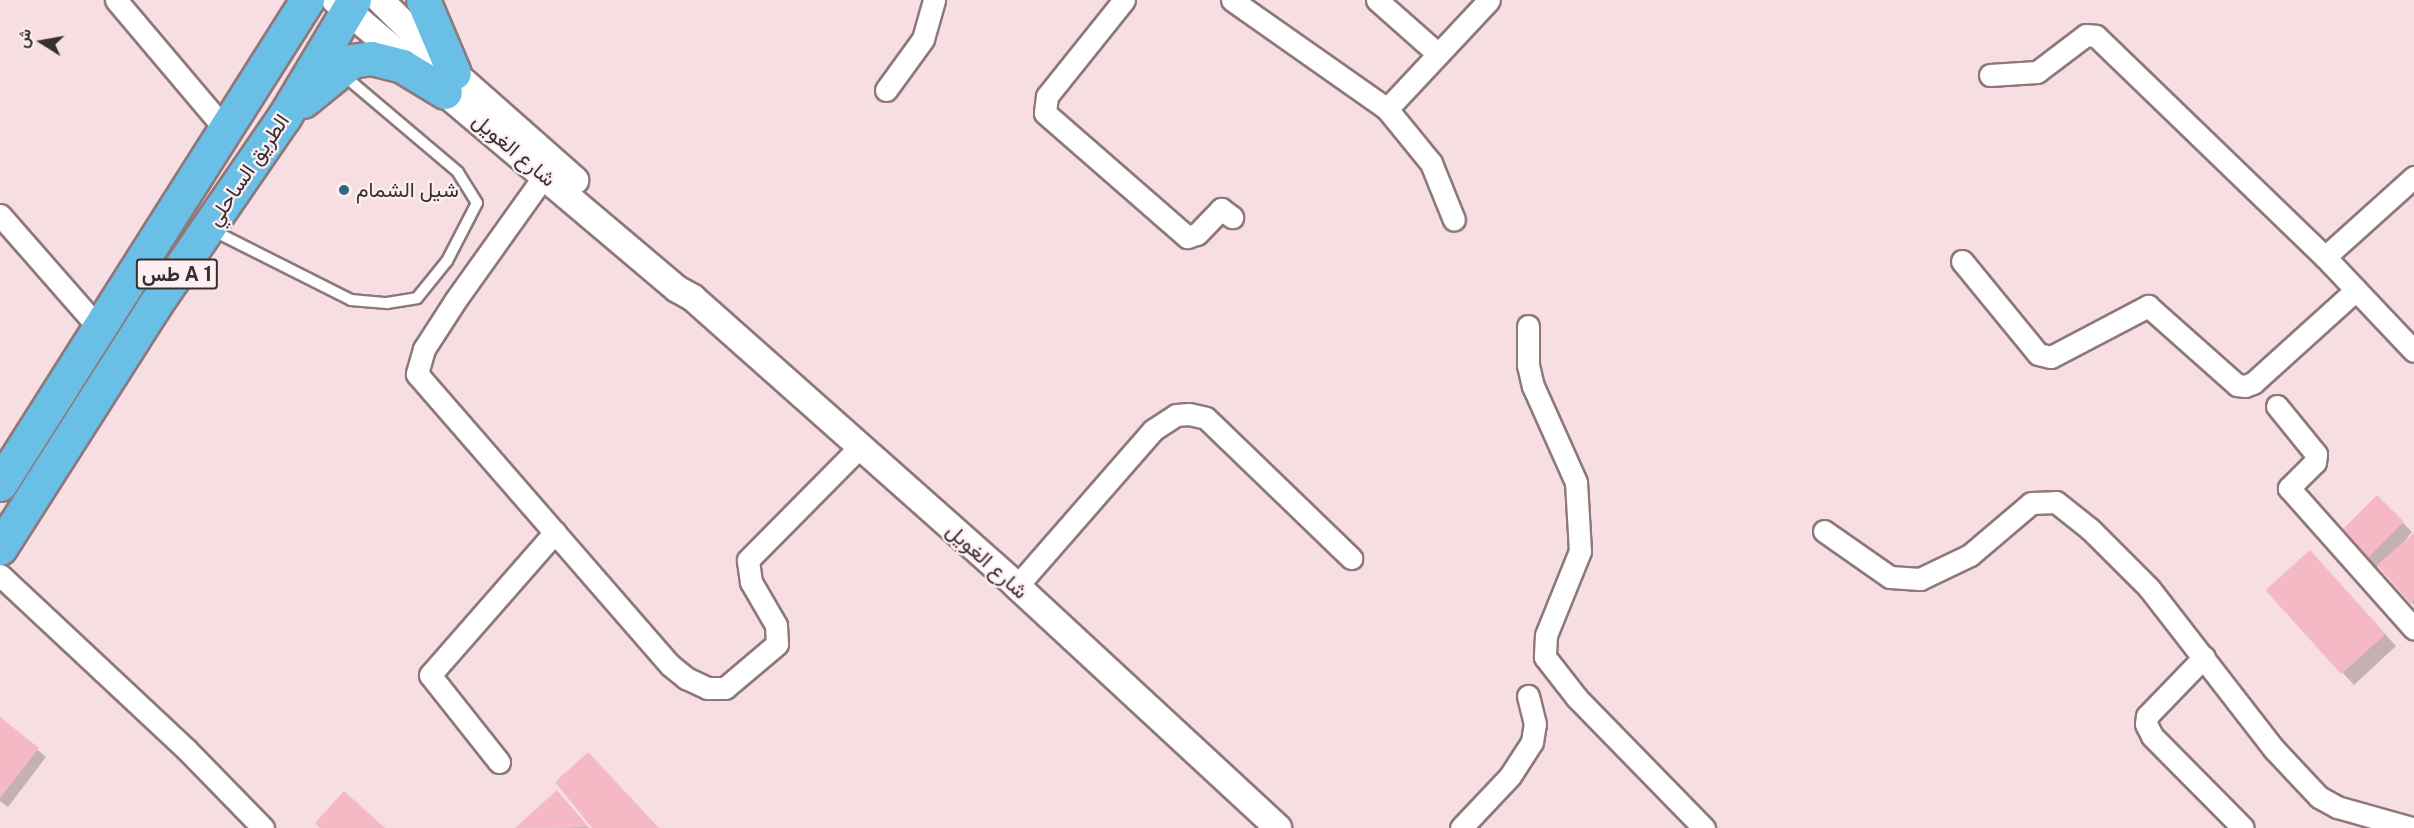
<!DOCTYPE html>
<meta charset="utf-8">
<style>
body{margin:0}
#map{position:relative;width:2414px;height:828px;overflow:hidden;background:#f7dee3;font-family:"Public Sans",Vazirmatn,sans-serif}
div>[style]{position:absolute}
.shadow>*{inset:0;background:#0003}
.building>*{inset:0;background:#f5b9c5;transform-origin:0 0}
.roads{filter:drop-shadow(2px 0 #8e787c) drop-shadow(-2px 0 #8e787c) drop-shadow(0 2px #8e787c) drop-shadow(0 -2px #8e787c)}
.service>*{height:10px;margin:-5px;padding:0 5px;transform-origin:5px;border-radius:5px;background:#fff}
.minor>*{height:21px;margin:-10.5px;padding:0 10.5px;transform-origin:10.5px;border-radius:10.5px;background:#fff}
.tertiary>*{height:26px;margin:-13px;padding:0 13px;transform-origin:13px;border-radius:13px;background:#fff}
.trunk>*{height:33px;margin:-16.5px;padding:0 16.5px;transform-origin:16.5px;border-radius:16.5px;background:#6abfe7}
.dots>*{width:16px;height:16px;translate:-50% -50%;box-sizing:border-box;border:3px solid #fdeef1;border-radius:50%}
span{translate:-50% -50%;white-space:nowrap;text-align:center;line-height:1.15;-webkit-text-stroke:4.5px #fdeef1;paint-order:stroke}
.shield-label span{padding:2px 4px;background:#fdeef1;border:2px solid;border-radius:4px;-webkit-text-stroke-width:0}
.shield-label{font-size:20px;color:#372e2f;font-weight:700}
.street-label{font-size:21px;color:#372e2f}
.poi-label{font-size:21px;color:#372e2f}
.left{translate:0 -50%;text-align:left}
.north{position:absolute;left:12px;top:12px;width:60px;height:60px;-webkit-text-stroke:4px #fdeef1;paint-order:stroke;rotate:281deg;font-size:16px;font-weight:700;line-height:24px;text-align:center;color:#372e2f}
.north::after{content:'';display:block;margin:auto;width:21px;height:27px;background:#372e2f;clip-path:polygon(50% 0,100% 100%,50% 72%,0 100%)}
</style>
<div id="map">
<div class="shadow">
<div style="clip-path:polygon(2377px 497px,2412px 532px,2397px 550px,2414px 535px,2414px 605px,2379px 565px,2375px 569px,2341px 534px)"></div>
<div style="clip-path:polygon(2321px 564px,2396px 646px,2354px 685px,2343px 673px)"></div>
<div style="clip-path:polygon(0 719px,46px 757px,8px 807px,0 801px)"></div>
<div style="clip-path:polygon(565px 800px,589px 828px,518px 827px)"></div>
</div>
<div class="building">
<div style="left:2377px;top:495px;width:38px;height:54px;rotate:45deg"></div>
<div style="clip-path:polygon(2414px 533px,2414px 600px,2410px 603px,2377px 565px)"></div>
<div style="left:2310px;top:550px;width:113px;height:60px;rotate:48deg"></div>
<div style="clip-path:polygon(0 717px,39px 748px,0 798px)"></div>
<div style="clip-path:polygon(588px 752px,659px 828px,592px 828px,555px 782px)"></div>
<div style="clip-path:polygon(557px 790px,588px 827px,515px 828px)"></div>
<div style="clip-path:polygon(344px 791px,385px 828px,320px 828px,315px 823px)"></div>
</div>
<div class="roads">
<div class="service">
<div style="left:212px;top:230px;width:156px;rotate:26.7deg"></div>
<div style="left:351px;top:300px;width:36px;rotate:5deg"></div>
<div style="left:387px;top:303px;width:30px;rotate:-9deg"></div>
<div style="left:417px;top:298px;width:48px;rotate:-51deg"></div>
<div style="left:447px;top:261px;width:65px;rotate:-62.7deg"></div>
<div style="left:477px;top:203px;width:36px;rotate:-122deg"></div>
<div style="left:458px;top:172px;width:153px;rotate:-139.8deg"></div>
</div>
<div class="minor">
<div style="left:116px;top:0;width:170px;rotate:49.8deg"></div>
<div style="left:1124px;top:0;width:123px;rotate:128.7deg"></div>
<div style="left:1047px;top:96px;width:17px;rotate:97deg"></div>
<div style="left:1045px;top:113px;width:189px;rotate:41.1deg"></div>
<div style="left:1187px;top:237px;width:10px;rotate:-17deg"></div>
<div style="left:1197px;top:234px;width:35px;rotate:-46deg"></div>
<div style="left:1221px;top:209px;width:14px;rotate:36deg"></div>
<div style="left:1232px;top:0;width:189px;rotate:35.1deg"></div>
<div style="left:1387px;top:109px;width:149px;rotate:-46.9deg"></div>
<div style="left:1377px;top:0;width:81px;rotate:41.5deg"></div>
<div style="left:1990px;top:75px;width:47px;rotate:-3.7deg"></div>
<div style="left:2037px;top:72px;width:61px;rotate:-37.1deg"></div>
<div style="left:2086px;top:35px;width:10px;rotate:6deg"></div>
<div style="left:2096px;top:36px;width:318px;rotate:44deg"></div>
<div style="left:2325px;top:257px;width:129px;rotate:46.6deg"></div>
<div style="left:886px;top:90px;width:63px;rotate:-54deg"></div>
<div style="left:923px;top:39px;width:41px;rotate:-74.2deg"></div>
<div style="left:1387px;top:109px;width:70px;rotate:50.8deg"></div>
<div style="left:1431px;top:163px;width:61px;rotate:68deg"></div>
<div style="left:544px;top:176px;width:153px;rotate:125.5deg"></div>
<div style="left:455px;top:301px;width:57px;rotate:122.9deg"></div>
<div style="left:424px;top:349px;width:26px;rotate:106deg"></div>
<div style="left:417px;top:374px;width:386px;rotate:49deg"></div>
<div style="left:670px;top:665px;width:21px;rotate:39deg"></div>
<div style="left:686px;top:678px;width:23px;rotate:25deg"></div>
<div style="left:707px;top:688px;width:18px"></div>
<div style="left:725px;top:688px;width:68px;rotate:-40.2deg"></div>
<div style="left:777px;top:644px;width:19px;rotate:-93deg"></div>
<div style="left:776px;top:625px;width:50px;rotate:-120.2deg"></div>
<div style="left:751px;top:582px;width:22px;rotate:-98deg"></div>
<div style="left:748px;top:560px;width:158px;rotate:-45.3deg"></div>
<div style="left:0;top:215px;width:150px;rotate:48.8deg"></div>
<div style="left:2325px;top:257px;width:120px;rotate:-42deg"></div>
<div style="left:1962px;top:261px;width:120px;rotate:50.7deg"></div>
<div style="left:2038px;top:354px;width:13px;rotate:13deg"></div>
<div style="left:2051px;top:357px;width:110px;rotate:-27.7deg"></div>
<div style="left:2148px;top:306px;width:119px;rotate:41.6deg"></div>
<div style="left:2237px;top:385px;width:8px;rotate:7deg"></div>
<div style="left:2245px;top:386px;width:9px;rotate:-21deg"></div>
<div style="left:2253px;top:383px;width:139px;rotate:-42.1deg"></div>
<div style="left:1528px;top:326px;width:39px;rotate:90deg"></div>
<div style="left:1528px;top:365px;width:22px;rotate:77deg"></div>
<div style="left:1533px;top:386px;width:105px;rotate:65.9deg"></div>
<div style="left:1576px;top:482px;width:69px;rotate:86.7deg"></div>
<div style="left:1580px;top:551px;width:91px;rotate:112deg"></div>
<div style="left:1546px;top:635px;width:22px;rotate:93deg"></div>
<div style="left:1545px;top:657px;width:52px;rotate:52deg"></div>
<div style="left:1577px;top:698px;width:182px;rotate:45.7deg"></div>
<div style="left:2277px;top:406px;width:62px;rotate:50.9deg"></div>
<div style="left:2316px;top:454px;width:8px;rotate:97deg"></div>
<div style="left:2315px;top:462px;width:37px;rotate:135deg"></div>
<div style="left:2289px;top:488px;width:188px;rotate:48.4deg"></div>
<div style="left:1824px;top:531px;width:80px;rotate:34.9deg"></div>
<div style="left:1890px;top:577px;width:30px;rotate:4deg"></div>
<div style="left:1920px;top:579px;width:55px;rotate:-25.6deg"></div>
<div style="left:1970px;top:555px;width:80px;rotate:-40.4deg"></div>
<div style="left:2031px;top:503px;width:25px;rotate:-2deg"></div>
<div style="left:2056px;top:502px;width:43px;rotate:38.5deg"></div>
<div style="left:2090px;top:529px;width:83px;rotate:45deg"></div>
<div style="left:2149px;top:588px;width:202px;rotate:52.2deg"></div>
<div style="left:2273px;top:748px;width:67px;rotate:46.8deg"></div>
<div style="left:2319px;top:797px;width:21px;rotate:29deg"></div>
<div style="left:2337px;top:807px;width:77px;rotate:15.8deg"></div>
<div style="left:0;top:575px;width:256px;rotate:43.1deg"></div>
<div style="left:187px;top:750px;width:109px;rotate:45.7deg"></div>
<div style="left:1017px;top:586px;width:207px;rotate:-48.9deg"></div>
<div style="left:1153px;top:430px;width:27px;rotate:-33deg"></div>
<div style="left:1176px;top:415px;width:13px;rotate:-4deg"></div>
<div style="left:1189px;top:414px;width:17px;rotate:13deg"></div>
<div style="left:1206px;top:418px;width:202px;rotate:44deg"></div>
<div style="left:2204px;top:657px;width:82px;rotate:134deg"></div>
<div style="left:2147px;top:716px;width:8px;rotate:97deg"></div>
<div style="left:2146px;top:724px;width:13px;rotate:63deg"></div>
<div style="left:2152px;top:736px;width:129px;rotate:45.3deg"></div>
<div style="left:499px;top:762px;width:111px;rotate:-128.4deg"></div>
<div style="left:430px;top:675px;width:190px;rotate:-48.8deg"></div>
<div style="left:1461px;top:828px;width:71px;rotate:-46.7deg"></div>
<div style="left:1510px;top:776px;width:40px;rotate:-57.1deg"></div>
<div style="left:1532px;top:742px;width:18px;rotate:-81deg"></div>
<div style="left:1535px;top:724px;width:29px;rotate:-104deg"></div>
</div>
<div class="tertiary">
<div style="left:335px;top:0;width:448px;rotate:40.2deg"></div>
<div style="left:677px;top:289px;width:18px;rotate:29deg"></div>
<div style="left:693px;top:298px;width:433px;rotate:41.6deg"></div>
<div style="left:1017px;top:586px;width:356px;rotate:42.8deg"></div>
<div style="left:380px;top:0;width:104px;rotate:44.6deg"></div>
<div style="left:454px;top:73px;width:162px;rotate:41.5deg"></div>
</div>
<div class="trunk">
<div style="left:423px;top:0;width:79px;rotate:67deg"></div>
<div style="left:303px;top:101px;width:63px;rotate:-39.2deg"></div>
<div style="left:352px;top:61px;width:19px;rotate:-9deg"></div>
<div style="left:371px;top:58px;width:32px;rotate:14deg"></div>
<div style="left:402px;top:66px;width:50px;rotate:31.2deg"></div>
<div style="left:0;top:484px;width:573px;rotate:-57.61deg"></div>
<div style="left:0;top:548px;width:287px;rotate:-57.5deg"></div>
<div style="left:154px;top:306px;width:229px;rotate:-55.5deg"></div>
<div style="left:284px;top:117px;width:136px;rotate:-59.1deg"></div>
</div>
</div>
<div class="dots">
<div style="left:344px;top:190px;background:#306782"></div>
</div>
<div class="shield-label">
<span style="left:177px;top:274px">طس A 1</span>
</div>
<div class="street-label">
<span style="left:514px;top:150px;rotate:40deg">شارع الغويل</span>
<span style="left:248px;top:170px;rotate:-56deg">الطريق الساحلي</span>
<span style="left:987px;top:561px;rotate:42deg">شارع الغويل</span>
</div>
<div class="poi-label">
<span class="left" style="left:356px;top:190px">شيل الشمام</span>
</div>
<div class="north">ش</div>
</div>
